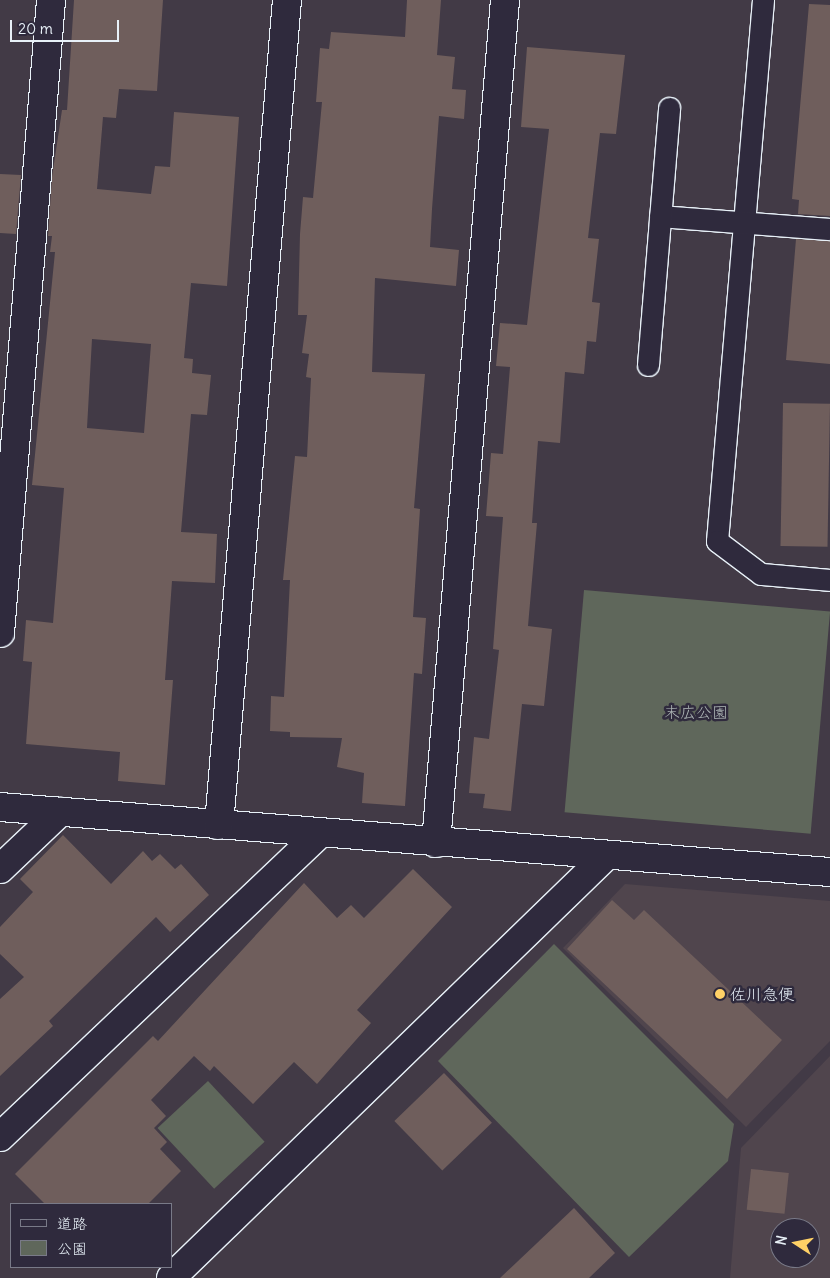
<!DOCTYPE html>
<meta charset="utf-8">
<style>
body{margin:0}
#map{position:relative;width:830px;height:1278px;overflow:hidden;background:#423a46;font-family:Delius,"Klee One",sans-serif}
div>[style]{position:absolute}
.built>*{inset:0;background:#50454d}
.green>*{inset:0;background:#5f675b;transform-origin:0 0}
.building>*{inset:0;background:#6f5e5c;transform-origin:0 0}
.roads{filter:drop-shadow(1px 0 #e8f1f8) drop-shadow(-1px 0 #e8f1f8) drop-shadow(0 1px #e8f1f8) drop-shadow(0 -1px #e8f1f8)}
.service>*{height:21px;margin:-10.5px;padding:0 10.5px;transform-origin:10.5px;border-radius:10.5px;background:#2f2a3d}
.minor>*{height:28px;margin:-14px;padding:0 14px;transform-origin:14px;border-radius:14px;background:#2f2a3d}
.tertiary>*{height:28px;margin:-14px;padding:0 14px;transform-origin:14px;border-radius:14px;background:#2f2a3d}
.dots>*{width:14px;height:14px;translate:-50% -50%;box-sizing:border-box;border:2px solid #2f2a3d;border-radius:50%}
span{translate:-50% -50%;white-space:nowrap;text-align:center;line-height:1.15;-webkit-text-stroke:5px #2f2a3d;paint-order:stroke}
.park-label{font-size:16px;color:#b1bab9}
.poi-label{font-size:16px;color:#e8f1f8}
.left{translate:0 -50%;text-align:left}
.legend{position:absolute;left:10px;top:1203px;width:162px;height:65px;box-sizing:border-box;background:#2f2a3d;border:1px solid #797a88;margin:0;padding:6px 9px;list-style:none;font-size:15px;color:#e8f1f8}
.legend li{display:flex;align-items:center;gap:10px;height:25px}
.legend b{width:25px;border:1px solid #797a88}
.north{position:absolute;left:770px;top:1218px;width:50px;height:50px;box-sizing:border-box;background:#2f2a3d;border:1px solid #797a88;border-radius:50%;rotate:281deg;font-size:14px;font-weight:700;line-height:20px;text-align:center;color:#e8f1f8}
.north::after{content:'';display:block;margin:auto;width:18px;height:22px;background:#ffd166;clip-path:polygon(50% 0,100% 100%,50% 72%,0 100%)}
.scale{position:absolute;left:10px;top:20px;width:109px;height:22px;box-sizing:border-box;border:2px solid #e8f1f8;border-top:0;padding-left:6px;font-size:15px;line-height:18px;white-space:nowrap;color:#e8f1f8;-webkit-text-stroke:4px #2f2a3d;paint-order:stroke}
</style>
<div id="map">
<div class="built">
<div style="clip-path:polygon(625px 884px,830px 901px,830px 1041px,746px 1127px,563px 948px)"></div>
<div style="clip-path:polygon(evenodd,830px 1056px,830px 1278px,730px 1278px,741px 1148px,830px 1056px,780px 1228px,810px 1228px,810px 1258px,780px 1258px,780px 1228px)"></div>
</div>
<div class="green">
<div style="left:584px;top:590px;width:247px;height:223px;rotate:5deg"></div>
<div style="clip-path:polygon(554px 944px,734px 1124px,728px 1161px,629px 1257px,438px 1061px)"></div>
<div style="left:208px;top:1081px;width:83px;height:69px;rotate:47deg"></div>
</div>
<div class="building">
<div style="clip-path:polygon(evenodd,74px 0,163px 0,157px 91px,119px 89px,116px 118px,103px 117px,97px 189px,151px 194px,155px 166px,170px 167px,174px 112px,239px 117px,227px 286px,191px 283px,184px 358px,193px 359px,192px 373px,211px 375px,207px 415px,191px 414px,181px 532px,217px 534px,215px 583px,172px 581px,165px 680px,173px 680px,165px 785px,118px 781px,120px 752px,26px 744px,32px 662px,23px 661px,26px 620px,53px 623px,64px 488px,32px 485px,55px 252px,50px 252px,52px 236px,48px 236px,52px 177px,62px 110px,67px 110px,74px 0,92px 339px,151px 344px,144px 433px,87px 428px,92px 339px)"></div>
<div style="clip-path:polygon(407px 0,441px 0,437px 55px,455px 57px,452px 89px,466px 90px,464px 119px,439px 116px,432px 209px,430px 247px,459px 250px,456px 286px,375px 278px,372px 372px,425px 374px,414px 508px,420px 509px,413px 617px,426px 618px,422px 674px,414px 673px,405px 806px,362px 803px,364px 773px,337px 767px,342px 738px,290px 737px,290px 732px,270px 731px,271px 696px,284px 697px,290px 580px,283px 580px,295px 456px,307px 457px,311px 378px,306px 377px,309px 354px,302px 353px,307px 315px,298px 315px,300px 234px,303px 197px,313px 198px,322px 102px,316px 102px,320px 48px,329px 49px,331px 32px,405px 37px)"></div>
<div style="clip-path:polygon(809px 4px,830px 5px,830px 216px,798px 214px,799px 200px,792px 199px)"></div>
<div style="clip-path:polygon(527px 47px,625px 55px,616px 134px,600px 133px,588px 238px,599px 239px,592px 302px,600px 303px,596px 342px,587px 341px,584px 374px,565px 372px,560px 443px,538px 441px,532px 523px,537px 523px,528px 626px,552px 629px,544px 706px,522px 704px,511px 811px,483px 808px,485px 794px,469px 793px,474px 737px,489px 739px,499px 650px,493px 649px,503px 517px,486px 516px,491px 453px,503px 454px,510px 367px,496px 366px,500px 323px,527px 325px,549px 129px,521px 127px)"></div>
<div style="clip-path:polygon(0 174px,21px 175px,16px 234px,0 233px)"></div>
<div style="clip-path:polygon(796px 239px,830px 241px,830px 364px,786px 360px)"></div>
<div style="left:783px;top:403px;width:47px;height:143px;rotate:1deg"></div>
<div style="clip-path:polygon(63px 835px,111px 884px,143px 851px,152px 861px,160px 854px,175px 869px,181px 864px,209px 895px,170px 932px,156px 917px,49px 1021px,53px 1026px,0 1076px,0 999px,24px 977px,0 954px,0 927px,33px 892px,20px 879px)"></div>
<div style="clip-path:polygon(413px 869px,452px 907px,357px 1010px,371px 1023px,317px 1084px,294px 1062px,253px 1104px,214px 1066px,210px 1071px,194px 1056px,151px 1100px,166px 1116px,154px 1128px,167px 1142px,160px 1149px,181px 1171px,148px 1204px,45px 1204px,15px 1174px,153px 1036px,158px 1041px,304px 883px,337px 918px,351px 905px,364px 918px)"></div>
<div style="clip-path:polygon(612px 900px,634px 920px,644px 910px,782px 1040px,727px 1099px,567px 949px)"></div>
<div style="left:444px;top:1073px;width:69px;height:69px;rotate:46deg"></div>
<div style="left:751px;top:1169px;width:38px;height:41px;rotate:6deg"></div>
<div style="clip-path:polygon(574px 1208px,615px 1253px,589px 1278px,500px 1278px)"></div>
</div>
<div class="roads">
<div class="service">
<div style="left:763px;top:0;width:543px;rotate:94.86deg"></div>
<div style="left:717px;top:541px;width:55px;rotate:36.9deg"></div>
<div style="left:761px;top:574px;width:69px;rotate:5deg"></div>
<div style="left:660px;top:216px;width:170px;rotate:4.4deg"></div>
<div style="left:648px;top:365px;width:258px;rotate:-85.3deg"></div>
</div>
<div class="minor">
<div style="left:0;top:633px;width:635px;rotate:-85.39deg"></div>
<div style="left:436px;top:843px;width:846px;rotate:-85.32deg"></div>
<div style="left:0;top:869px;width:83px;rotate:-43.5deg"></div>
<div style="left:0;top:1137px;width:440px;rotate:-43.5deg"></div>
<div style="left:171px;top:1278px;width:605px;rotate:-44.13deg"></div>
</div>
<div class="tertiary">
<div style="left:0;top:807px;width:833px;rotate:4.48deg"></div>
<div style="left:219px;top:825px;width:828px;rotate:-85.29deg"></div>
</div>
</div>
<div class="dots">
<div style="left:720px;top:994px;background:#ffd166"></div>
</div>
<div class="park-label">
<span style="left:696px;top:712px">末広公園</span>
</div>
<div class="poi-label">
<span class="left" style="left:730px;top:994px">佐川急便</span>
</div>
<ul class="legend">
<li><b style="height:6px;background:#2f2a3d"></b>道路</li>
<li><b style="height:14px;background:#5f675b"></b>公園</li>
</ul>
<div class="north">N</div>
<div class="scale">20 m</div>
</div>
